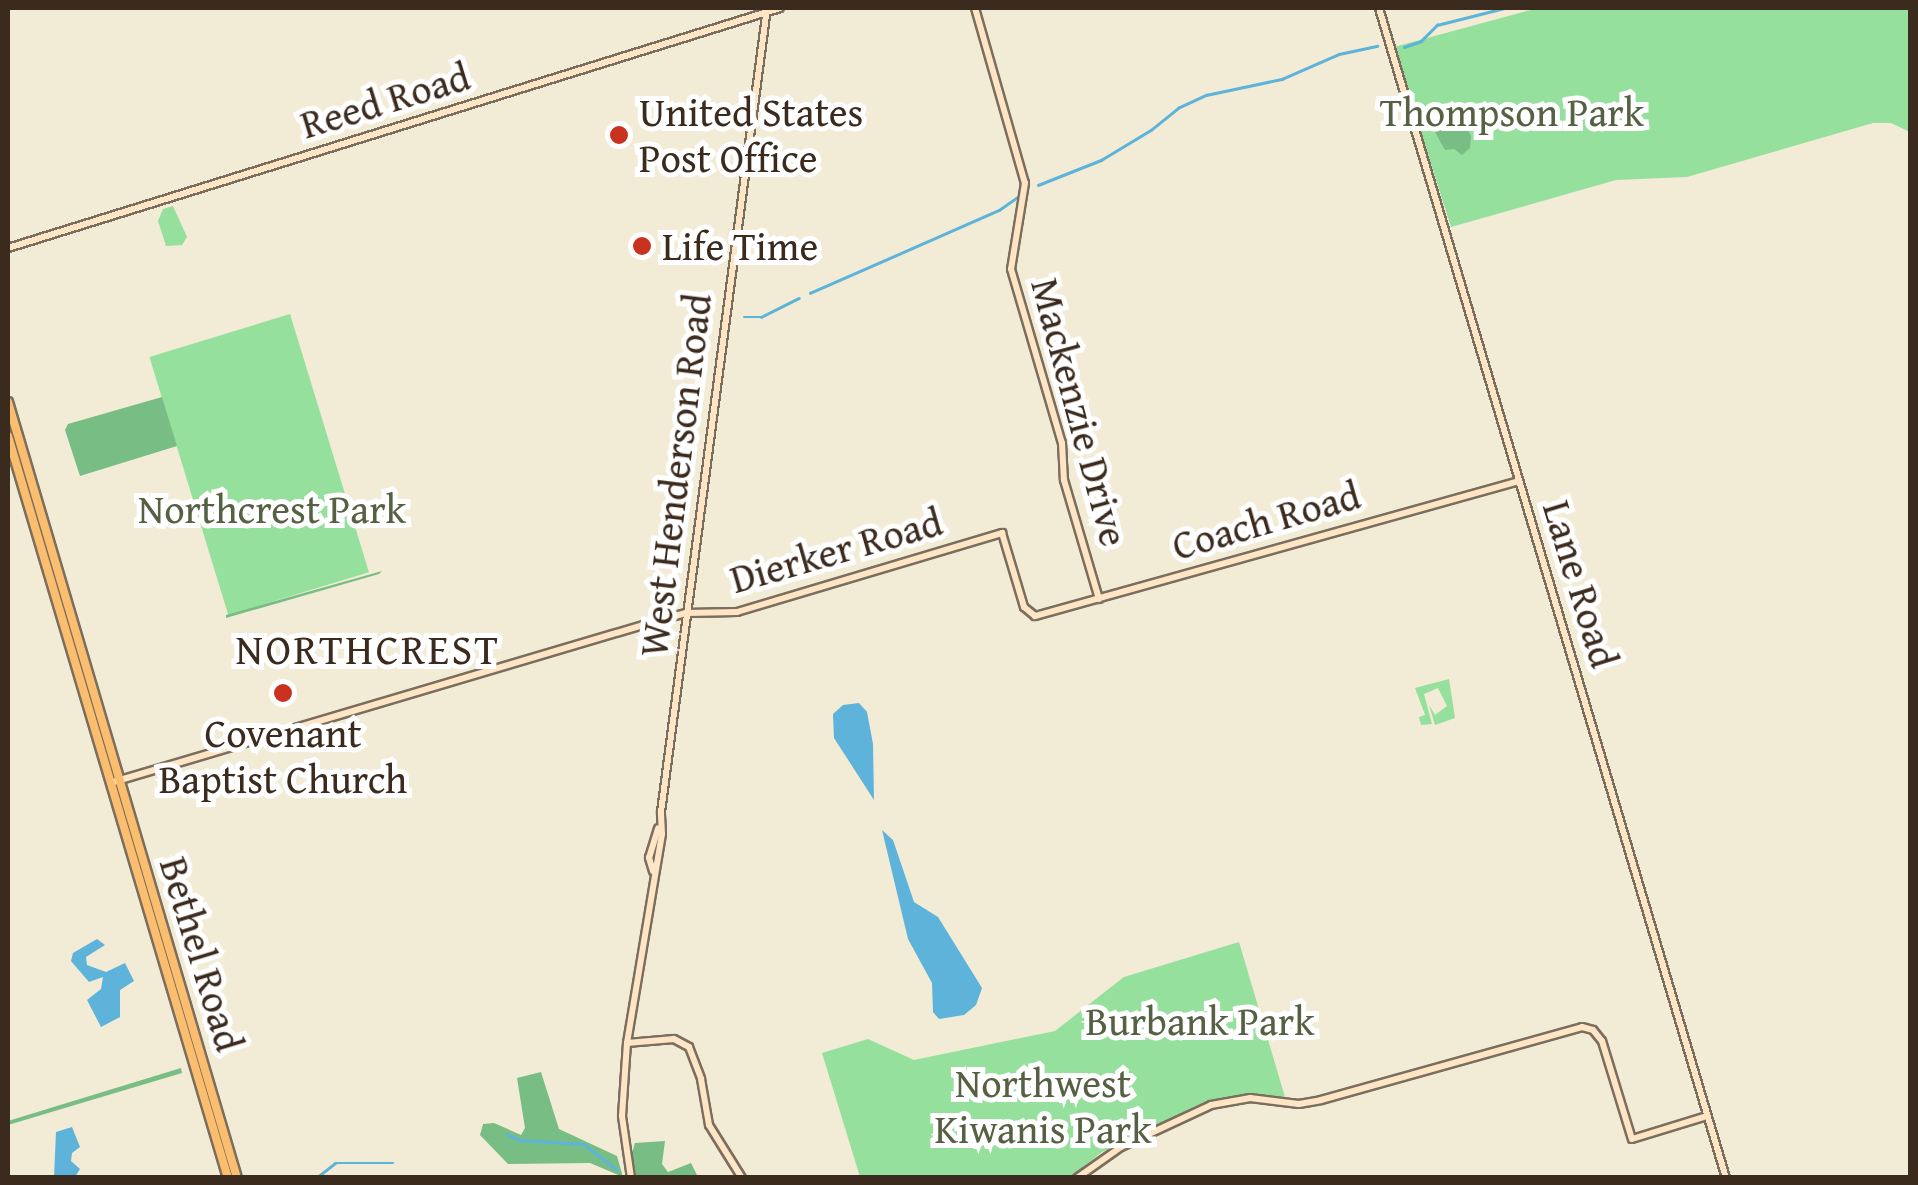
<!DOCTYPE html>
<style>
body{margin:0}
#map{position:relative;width:1918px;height:1185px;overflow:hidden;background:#f2ebd5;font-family:"Gentium Book Plus",serif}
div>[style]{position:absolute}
.green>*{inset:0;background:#95e09c;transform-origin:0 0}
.forest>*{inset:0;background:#78be84}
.water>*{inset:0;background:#5db3d9}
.stream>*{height:2.5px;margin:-1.25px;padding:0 1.25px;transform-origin:1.25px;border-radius:1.25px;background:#5db3d9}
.roads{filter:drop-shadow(2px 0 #7b6e5e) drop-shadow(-2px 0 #7b6e5e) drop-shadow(0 2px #7b6e5e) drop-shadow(0 -2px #7b6e5e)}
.secondary>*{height:6px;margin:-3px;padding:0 3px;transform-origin:3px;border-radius:3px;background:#fde5c5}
.primary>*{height:8px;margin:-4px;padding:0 4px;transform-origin:4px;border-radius:4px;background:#fbbe6e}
.dots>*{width:28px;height:28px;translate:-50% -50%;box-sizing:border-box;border:5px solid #fff;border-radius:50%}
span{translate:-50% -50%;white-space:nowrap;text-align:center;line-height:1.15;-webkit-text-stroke:10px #fff;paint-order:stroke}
.street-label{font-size:40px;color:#3b2a1e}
.poi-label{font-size:40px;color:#3b2a1e}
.left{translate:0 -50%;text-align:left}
.park-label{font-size:40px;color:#566144}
.neighbourhood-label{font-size:42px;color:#3b2a1e;letter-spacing:2.5px}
.frame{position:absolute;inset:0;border:10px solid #3b2a1e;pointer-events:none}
</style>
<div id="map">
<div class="green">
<div style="clip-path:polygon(1538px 8px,1910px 8px,1910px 132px,1891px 123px,1873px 123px,1687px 177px,1616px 180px,1451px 227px,1394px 47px)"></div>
<div style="clip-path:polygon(173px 206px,187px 237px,182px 245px,166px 246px,158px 221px,163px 209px)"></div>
<div style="left:290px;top:314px;width:270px;height:147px;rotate:73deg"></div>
<div style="clip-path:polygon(1449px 679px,1455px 718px,1435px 725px,1429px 705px,1435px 715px,1447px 706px,1438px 688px,1424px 694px,1432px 724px,1421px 725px,1419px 717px,1425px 715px,1415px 688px)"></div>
<div style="clip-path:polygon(1239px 942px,1285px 1097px,1251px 1094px,1200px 1104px,1102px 1152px,1070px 1177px,860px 1177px,822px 1053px,868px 1039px,914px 1060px,1055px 1031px,1124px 977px)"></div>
</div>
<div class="forest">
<div style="clip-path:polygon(1449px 115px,1461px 118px,1471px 136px,1470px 148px,1462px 155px,1454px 149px,1445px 150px,1435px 132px)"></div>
<div style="clip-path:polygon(162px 397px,177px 446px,80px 476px,65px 430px,68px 424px)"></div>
<div style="clip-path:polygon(382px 571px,379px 574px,226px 618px,226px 615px)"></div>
<div style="clip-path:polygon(181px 1068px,182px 1073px,8px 1125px,8px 1121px)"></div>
<div style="clip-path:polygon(541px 1072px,559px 1129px,617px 1156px,623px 1177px,590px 1163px,508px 1164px,480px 1135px,483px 1124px,494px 1123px,521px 1135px,525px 1128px,517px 1078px)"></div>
<div style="clip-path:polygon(665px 1141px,662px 1164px,668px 1172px,691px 1163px,698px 1177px,636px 1177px,632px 1153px,635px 1143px)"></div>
</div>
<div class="water">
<div style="clip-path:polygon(859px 703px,867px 712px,873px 744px,874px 800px,834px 738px,833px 714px,843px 705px)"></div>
<div style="clip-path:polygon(882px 830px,893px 840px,914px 902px,938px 917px,982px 988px,976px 1005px,964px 1015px,939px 1019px,933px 1012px,932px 983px,908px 939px)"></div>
<div style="clip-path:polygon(97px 939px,105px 945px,86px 957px,87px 965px,106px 972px,125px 963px,134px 981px,120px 990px,120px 1017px,101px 1027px,87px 1000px,101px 989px,103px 977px,89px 982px,71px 961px,73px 953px)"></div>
<div style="clip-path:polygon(72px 1127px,80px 1147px,72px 1153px,71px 1161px,80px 1169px,75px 1177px,54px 1177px,56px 1132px)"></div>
</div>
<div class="stream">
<div style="left:1404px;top:47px;width:18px;rotate:-19deg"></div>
<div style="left:1421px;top:41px;width:23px;rotate:-45deg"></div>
<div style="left:1437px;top:25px;width:69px;rotate:-14.2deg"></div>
<div style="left:1038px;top:185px;width:68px;rotate:-21.6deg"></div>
<div style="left:1101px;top:160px;width:58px;rotate:-31deg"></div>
<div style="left:1151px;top:130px;width:35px;rotate:-39deg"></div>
<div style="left:1178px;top:108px;width:31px;rotate:-25deg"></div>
<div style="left:1206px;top:95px;width:78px;rotate:-11.9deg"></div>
<div style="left:1282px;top:79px;width:62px;rotate:-23.7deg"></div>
<div style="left:1339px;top:54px;width:39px;rotate:-12deg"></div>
<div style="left:810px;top:293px;width:206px;rotate:-23.7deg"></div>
<div style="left:999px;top:210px;width:21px;rotate:-35deg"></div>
<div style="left:744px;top:317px;width:17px"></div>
<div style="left:761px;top:317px;width:42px;rotate:-26.6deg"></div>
<div style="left:507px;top:1134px;width:14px;rotate:25deg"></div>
<div style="left:520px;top:1140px;width:64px;rotate:3.6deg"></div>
<div style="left:584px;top:1144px;width:41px;rotate:38deg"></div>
<div style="left:645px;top:1177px;width:1px;rotate:45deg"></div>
<div style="left:316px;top:1178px;width:24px;rotate:-38deg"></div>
<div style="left:335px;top:1163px;width:58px"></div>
</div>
<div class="roads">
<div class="secondary">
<div style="left:975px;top:8px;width:182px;rotate:74.1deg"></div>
<div style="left:1025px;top:183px;width:87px;rotate:99.2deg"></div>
<div style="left:1011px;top:269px;width:181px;rotate:73.7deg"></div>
<div style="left:1062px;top:443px;width:37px;rotate:87deg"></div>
<div style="left:1064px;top:480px;width:124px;rotate:73.6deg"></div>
<div style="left:1379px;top:8px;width:1220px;rotate:73.48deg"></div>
<div style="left:8px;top:248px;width:808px;rotate:-17.27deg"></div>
<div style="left:110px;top:783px;width:574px;rotate:-16.51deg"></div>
<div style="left:660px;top:620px;width:27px;rotate:-15deg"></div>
<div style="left:686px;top:613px;width:51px;rotate:-1.1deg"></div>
<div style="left:737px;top:612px;width:277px;rotate:-16.6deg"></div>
<div style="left:1002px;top:533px;width:77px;rotate:73.4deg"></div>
<div style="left:1024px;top:607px;width:14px;rotate:39deg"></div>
<div style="left:1035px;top:616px;width:502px;rotate:-15.59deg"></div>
<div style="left:653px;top:871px;width:14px;rotate:-107deg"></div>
<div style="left:649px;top:858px;width:31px;rotate:-73deg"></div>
<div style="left:627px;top:1043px;width:47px;rotate:-4.9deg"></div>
<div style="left:674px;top:1039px;width:17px;rotate:28deg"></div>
<div style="left:689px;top:1047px;width:34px;rotate:69deg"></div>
<div style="left:701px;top:1079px;width:47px;rotate:80.1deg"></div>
<div style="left:709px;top:1125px;width:62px;rotate:58.1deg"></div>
<div style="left:631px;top:1178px;width:63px;rotate:-98.3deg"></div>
<div style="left:622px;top:1116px;width:73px;rotate:-86.1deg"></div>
<div style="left:627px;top:1043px;width:212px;rotate:-80.5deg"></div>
<div style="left:662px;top:834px;width:22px;rotate:-93deg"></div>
<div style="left:661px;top:812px;width:811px;rotate:-82.49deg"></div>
<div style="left:1077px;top:1178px;width:54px;rotate:-35.2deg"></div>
<div style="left:1121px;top:1147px;width:99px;rotate:-25deg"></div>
<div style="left:1211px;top:1105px;width:40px;rotate:-10deg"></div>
<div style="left:1250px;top:1098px;width:49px;rotate:7deg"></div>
<div style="left:1299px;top:1104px;width:22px;rotate:-10deg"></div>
<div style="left:1321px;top:1100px;width:271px;rotate:-15.6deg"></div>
<div style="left:1582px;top:1027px;width:11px;rotate:15deg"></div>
<div style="left:1593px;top:1030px;width:14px;rotate:51deg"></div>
<div style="left:1602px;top:1041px;width:102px;rotate:73deg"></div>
<div style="left:1632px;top:1139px;width:78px;rotate:-17deg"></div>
</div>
<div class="primary">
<div style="left:8px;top:402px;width:809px;rotate:73.56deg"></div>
<div style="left:8px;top:436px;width:774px;rotate:73.49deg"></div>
</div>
</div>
<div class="dots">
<div style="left:619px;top:135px;background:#c8321e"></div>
<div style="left:642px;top:246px;background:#c8321e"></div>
<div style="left:283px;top:693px;background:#c8321e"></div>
</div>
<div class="street-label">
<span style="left:385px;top:100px;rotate:-17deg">Reed Road</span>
<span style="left:1080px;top:412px;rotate:75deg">Mackenzie Drive</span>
<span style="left:675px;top:475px;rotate:-83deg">West Henderson Road</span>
<span style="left:1266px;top:520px;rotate:-16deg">Coach Road</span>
<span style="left:836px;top:550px;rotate:-16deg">Dierker Road</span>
<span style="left:1581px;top:584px;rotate:73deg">Lane Road</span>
<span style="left:202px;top:954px;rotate:73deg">Bethel Road</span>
</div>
<div class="poi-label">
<span class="left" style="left:639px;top:135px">United States<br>Post Office</span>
<span class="left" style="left:662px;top:246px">Life Time</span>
<span style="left:283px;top:756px">Covenant<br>Baptist Church</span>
</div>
<div class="park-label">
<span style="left:1512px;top:112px">Thompson Park</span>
<span style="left:272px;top:509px">Northcrest Park</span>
<span style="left:1200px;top:1021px">Burbank Park</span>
<span style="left:1043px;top:1106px">Northwest<br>Kiwanis Park</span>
</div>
<div class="neighbourhood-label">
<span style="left:368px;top:649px">NORTHCREST</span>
</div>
<div class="frame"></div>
</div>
